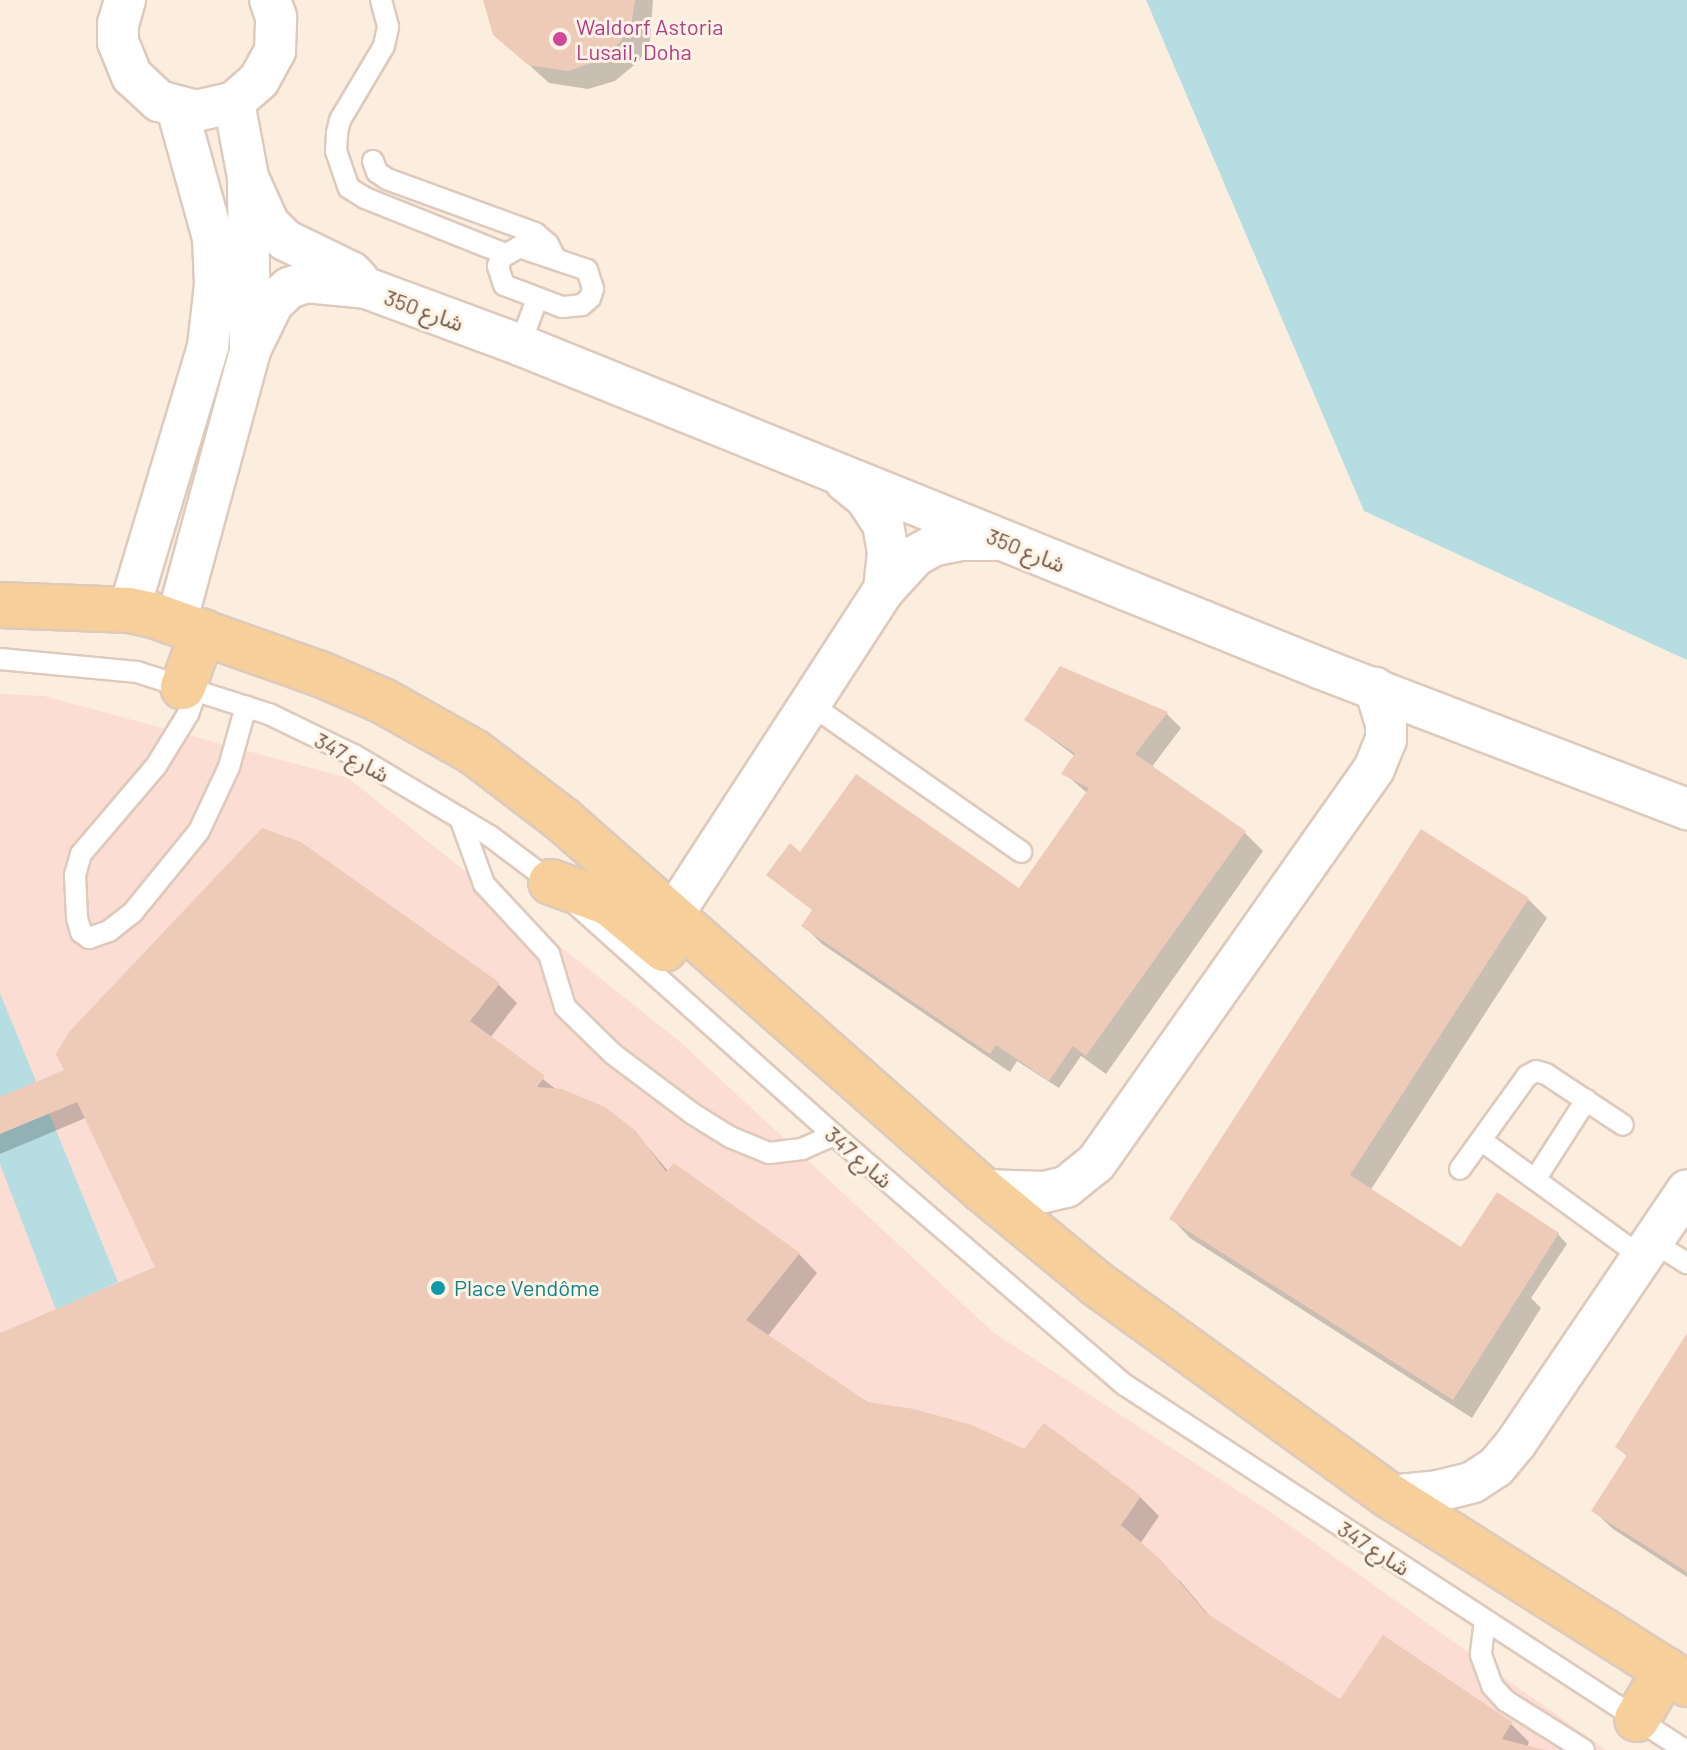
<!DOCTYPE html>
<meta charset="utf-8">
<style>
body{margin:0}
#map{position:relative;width:1687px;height:1750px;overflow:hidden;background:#fbeedf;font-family:Barlow,"Noto Sans Arabic",sans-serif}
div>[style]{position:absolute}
.commercial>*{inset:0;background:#fbddd3}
.water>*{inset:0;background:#b6dee2}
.shadow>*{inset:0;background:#0003}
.building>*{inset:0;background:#eecbb9}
.roads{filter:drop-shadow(2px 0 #decabc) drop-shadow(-2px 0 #decabc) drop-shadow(0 2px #decabc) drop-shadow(0 -2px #decabc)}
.service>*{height:20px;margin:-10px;padding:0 10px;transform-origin:10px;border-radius:10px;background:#fff}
.minor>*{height:40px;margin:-20px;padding:0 20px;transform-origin:20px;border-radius:20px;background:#fff}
.primary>*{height:44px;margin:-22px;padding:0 22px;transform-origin:22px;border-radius:22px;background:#f7cf9a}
.dots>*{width:22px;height:22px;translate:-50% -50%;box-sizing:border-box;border:4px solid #fef3e5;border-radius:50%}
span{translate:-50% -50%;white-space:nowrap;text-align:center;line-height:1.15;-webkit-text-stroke:6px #fef3e5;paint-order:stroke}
.hotel-label{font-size:22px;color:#b23c85}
.left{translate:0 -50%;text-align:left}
.street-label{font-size:22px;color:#6f5449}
.culture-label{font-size:22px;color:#0d838f}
</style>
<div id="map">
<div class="commercial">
<div style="clip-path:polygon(0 694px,44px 696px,348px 778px,679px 1041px,994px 1333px,1275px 1515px,1606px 1750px,0 1750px)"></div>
</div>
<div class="water">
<div style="clip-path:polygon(1146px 0,1687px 0,1687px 660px,1364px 511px)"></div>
<div style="clip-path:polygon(0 993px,118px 1282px,56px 1310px,0 1164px)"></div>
</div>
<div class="shadow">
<div style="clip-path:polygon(485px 0,653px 0,650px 41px,639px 61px,615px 81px,588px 89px,549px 83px,495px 34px)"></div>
<div style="clip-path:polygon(1061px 668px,1167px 714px,1181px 728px,1151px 768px,1244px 832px,1263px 851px,1106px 1074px,1081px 1056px,1059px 1088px,1017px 1061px,1010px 1072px,822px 944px,804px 926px,814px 911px,768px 875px,802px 854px,1019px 890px,1087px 793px,1064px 773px,1076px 757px,1027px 720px)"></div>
<div style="clip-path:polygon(1528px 899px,1547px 918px,1370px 1191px,1470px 1255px,1558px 1234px,1567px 1244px,1531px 1298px,1541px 1308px,1472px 1418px,1190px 1238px,1172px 1219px)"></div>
<div style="clip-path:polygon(498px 984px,517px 1003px,490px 1038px,557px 1090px,635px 1132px,669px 1172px,799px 1254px,817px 1273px,767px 1337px,867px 1404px,1025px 1452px,1140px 1497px,1159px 1516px,1140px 1544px,1181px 1582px,1212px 1619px,1340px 1702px,1510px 1723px,1529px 1742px,1527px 1747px,1542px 1750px,0 1750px,0 1334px,158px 1268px,88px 1117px,0 1154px,0 1099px)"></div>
<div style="clip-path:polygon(1687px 1336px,1687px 1577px,1613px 1529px,1594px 1511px,1628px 1457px,1617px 1447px)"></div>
</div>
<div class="building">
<div style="clip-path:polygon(483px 0,635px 0,632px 21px,620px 42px,595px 62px,568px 71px,528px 65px,493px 35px)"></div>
<div style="clip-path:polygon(1060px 666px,1168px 712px,1135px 754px,1246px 831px,1086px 1056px,1073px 1046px,1049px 1081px,996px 1045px,990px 1054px,801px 926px,812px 910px,766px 875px,790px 843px,800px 852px,856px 774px,1019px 888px,1089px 788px,1061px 774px,1075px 753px,1024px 720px)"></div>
<div style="clip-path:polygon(262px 828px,301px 842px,500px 983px,470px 1021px,545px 1076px,537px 1087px,562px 1089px,605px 1107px,636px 1131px,666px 1172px,674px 1163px,800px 1253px,746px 1320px,868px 1402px,914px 1409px,972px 1425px,1024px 1449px,1044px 1423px,1141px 1496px,1121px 1525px,1162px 1561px,1206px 1613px,1340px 1699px,1383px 1635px,1512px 1722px,1502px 1739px,1545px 1750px,0 1750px,0 1333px,155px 1267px,77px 1102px,0 1134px,0 1097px,64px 1070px,56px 1054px,69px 1032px)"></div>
<div style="clip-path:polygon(1421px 829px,1529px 898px,1350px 1175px,1461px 1247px,1497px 1192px,1559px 1233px,1453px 1400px,1169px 1219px)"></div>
<div style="clip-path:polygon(1687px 1333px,1687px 1572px,1591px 1511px,1627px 1455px,1615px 1447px)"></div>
</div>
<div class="roads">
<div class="service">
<div style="left:381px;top:0;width:28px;rotate:75deg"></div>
<div style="left:388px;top:27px;width:19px;rotate:102deg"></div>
<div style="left:384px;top:46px;width:86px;rotate:120.7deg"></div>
<div style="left:340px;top:120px;width:13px;rotate:103deg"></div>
<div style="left:337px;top:133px;width:18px;rotate:93deg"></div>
<div style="left:336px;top:151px;width:39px;rotate:71deg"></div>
<div style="left:349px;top:188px;width:19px;rotate:32deg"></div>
<div style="left:365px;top:198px;width:151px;rotate:21.8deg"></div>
<div style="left:373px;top:161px;width:12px;rotate:70deg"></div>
<div style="left:377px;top:172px;width:12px;rotate:35deg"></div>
<div style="left:387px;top:179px;width:158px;rotate:20deg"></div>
<div style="left:535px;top:233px;width:17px;rotate:40deg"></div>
<div style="left:548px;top:244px;width:13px;rotate:63deg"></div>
<div style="left:519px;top:247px;width:72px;rotate:18.7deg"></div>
<div style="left:587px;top:270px;width:20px;rotate:72deg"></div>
<div style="left:593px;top:289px;width:9px;rotate:108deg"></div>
<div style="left:590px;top:298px;width:11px;rotate:139deg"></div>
<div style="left:582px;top:305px;width:20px;rotate:174deg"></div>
<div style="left:562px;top:307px;width:62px;rotate:-159.2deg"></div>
<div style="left:504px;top:285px;width:20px;rotate:-108deg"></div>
<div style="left:498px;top:266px;width:10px;rotate:-66deg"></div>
<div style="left:502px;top:257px;width:20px;rotate:-30deg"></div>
<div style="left:520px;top:345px;width:49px;rotate:-69.7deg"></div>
<div style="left:0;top:659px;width:138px;rotate:5.4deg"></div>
<div style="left:137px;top:672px;width:139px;rotate:17.7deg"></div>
<div style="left:269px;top:714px;width:94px;rotate:25.8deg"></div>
<div style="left:354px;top:755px;width:158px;rotate:30.8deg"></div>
<div style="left:490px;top:836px;width:76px;rotate:37deg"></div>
<div style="left:551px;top:882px;width:380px;rotate:41.8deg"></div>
<div style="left:834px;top:1135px;width:384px;rotate:40.7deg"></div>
<div style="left:1125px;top:1385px;width:668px;rotate:33.1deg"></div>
<div style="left:196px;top:691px;width:24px;rotate:109deg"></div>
<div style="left:188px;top:714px;width:61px;rotate:121.6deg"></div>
<div style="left:156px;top:766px;width:116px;rotate:130.4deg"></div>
<div style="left:81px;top:854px;width:22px;rotate:106deg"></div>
<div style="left:75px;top:875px;width:43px;rotate:87.3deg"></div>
<div style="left:77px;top:918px;width:15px;rotate:74deg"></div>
<div style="left:81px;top:932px;width:10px;rotate:37deg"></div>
<div style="left:89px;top:938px;width:21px;rotate:-19deg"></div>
<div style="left:109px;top:931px;width:31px;rotate:-38deg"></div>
<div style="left:133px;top:912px;width:104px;rotate:-50.8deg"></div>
<div style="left:199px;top:831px;width:71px;rotate:-64.9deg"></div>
<div style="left:229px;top:767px;width:63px;rotate:-74.4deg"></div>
<div style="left:810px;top:704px;width:258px;rotate:35deg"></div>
<div style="left:460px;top:818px;width:70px;rotate:70deg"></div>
<div style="left:484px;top:884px;width:96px;rotate:47.1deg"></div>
<div style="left:549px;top:954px;width:55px;rotate:73.2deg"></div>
<div style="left:565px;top:1007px;width:67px;rotate:44.4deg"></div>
<div style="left:613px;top:1054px;width:100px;rotate:36.9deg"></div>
<div style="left:693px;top:1114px;width:44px;rotate:31.9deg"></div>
<div style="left:730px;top:1137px;width:42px;rotate:22.3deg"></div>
<div style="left:769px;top:1153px;width:33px;rotate:-7deg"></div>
<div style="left:802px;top:1149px;width:35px;rotate:-24deg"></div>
<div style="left:1482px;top:1141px;width:199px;rotate:36deg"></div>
<div style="left:1460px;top:1169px;width:115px;rotate:-54.2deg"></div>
<div style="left:1527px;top:1076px;width:10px;rotate:-29deg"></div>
<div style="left:1536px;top:1071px;width:10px;rotate:17deg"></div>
<div style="left:1546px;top:1074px;width:92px;rotate:33.5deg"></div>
<div style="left:1536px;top:1178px;width:93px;rotate:-57.3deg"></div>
<div style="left:1653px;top:1242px;width:40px;rotate:32deg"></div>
<div style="left:1485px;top:1620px;width:35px;rotate:97deg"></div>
<div style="left:1481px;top:1655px;width:33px;rotate:70deg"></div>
<div style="left:1492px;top:1686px;width:21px;rotate:47deg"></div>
<div style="left:1506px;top:1701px;width:92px;rotate:32.1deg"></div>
</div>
<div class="minor">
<div style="left:125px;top:0;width:25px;rotate:106deg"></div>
<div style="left:118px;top:24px;width:18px;rotate:90deg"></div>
<div style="left:118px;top:42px;width:37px;rotate:68deg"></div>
<div style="left:132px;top:76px;width:37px;rotate:43deg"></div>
<div style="left:159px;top:101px;width:38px;rotate:15deg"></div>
<div style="left:196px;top:111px;width:39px;rotate:-13deg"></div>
<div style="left:234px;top:102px;width:33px;rotate:-41deg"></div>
<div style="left:259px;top:80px;width:33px;rotate:-61deg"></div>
<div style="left:275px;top:51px;width:34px;rotate:-88deg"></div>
<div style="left:276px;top:17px;width:18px;rotate:-109deg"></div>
<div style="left:250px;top:182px;width:46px;rotate:65.7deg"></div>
<div style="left:269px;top:224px;width:23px;rotate:45deg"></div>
<div style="left:285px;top:240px;width:73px;rotate:25.9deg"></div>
<div style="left:351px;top:272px;width:10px;rotate:45deg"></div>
<div style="left:250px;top:350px;width:52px;rotate:-63.9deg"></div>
<div style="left:273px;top:303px;width:22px;rotate:-43deg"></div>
<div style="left:289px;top:288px;width:18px;rotate:-19deg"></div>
<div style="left:306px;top:282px;width:60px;rotate:5.7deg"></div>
<div style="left:366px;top:288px;width:164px;rotate:20.3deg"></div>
<div style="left:520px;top:345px;width:865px;rotate:22deg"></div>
<div style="left:1322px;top:669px;width:391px;rotate:21deg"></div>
<div style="left:845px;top:481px;width:27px;rotate:39deg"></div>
<div style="left:866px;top:498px;width:31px;rotate:57deg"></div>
<div style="left:883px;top:524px;width:28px;rotate:80deg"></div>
<div style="left:888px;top:552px;width:38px;rotate:96deg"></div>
<div style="left:129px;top:610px;width:276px;rotate:-73.3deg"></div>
<div style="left:208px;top:346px;width:61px;rotate:-83.5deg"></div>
<div style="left:215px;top:285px;width:47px;rotate:-92.4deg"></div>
<div style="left:213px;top:238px;width:135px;rotate:-105.5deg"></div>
<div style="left:176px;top:623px;width:283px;rotate:-74.8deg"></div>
<div style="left:250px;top:350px;width:173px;rotate:-90.7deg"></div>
<div style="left:248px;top:177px;width:76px;rotate:-100.6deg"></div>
<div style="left:672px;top:916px;width:389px;rotate:-57deg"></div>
<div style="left:884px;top:590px;width:46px;rotate:-47.6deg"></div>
<div style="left:915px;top:556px;width:23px;rotate:-29deg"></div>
<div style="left:935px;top:545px;width:26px;rotate:-11deg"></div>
<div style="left:961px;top:540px;width:32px"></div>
<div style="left:983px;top:1190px;width:61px;rotate:1.9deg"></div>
<div style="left:1044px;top:1192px;width:23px;rotate:-13deg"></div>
<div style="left:1066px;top:1187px;width:38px;rotate:-39deg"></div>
<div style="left:1096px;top:1163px;width:482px;rotate:-54.8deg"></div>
<div style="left:1374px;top:769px;width:31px;rotate:-68deg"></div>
<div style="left:1386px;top:740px;width:16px;rotate:-90deg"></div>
<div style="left:1386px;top:724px;width:38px;rotate:-107deg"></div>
<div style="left:1390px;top:1496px;width:48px;rotate:-5.9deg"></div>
<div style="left:1438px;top:1491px;width:36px;rotate:-14deg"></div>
<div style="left:1473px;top:1482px;width:27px;rotate:-33deg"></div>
<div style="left:1496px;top:1467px;width:31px;rotate:-50deg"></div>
<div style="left:1516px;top:1443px;width:305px;rotate:-55.9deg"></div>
</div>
<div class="primary">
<div style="left:0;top:605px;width:129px;rotate:2.2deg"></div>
<div style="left:129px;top:610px;width:25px;rotate:12deg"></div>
<div style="left:153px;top:615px;width:175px;rotate:19.4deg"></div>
<div style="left:318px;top:673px;width:71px;rotate:23.3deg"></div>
<div style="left:383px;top:701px;width:104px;rotate:29.3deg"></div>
<div style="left:474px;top:752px;width:112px;rotate:37.4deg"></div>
<div style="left:563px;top:820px;width:560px;rotate:41.38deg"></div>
<div style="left:983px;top:1190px;width:148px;rotate:39.5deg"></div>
<div style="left:1097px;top:1284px;width:362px;rotate:35.9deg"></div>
<div style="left:1390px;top:1496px;width:352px;rotate:32.3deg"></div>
<div style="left:183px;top:687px;width:59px;rotate:-70deg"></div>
<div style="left:551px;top:882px;width:62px;rotate:19.9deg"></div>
<div style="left:609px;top:903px;width:72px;rotate:39.9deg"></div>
<div style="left:1637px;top:1719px;width:57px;rotate:-59.4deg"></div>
</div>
</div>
<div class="dots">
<div style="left:560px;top:39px;background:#d1479c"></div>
<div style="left:438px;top:1288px;background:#0f9aa8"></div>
</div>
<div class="hotel-label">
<span class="left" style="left:576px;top:39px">Waldorf Astoria<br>Lusail, Doha</span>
</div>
<div class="street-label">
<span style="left:424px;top:310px;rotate:20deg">شارع 350</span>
<span style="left:1026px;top:550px;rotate:22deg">شارع 350</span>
<span style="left:352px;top:757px;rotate:28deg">شارع 347</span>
<span style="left:859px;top:1157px;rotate:41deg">شارع 347</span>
<span style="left:1374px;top:1548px;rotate:33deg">شارع 347</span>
</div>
<div class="culture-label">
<span class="left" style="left:454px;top:1288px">Place Vendôme</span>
</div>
</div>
